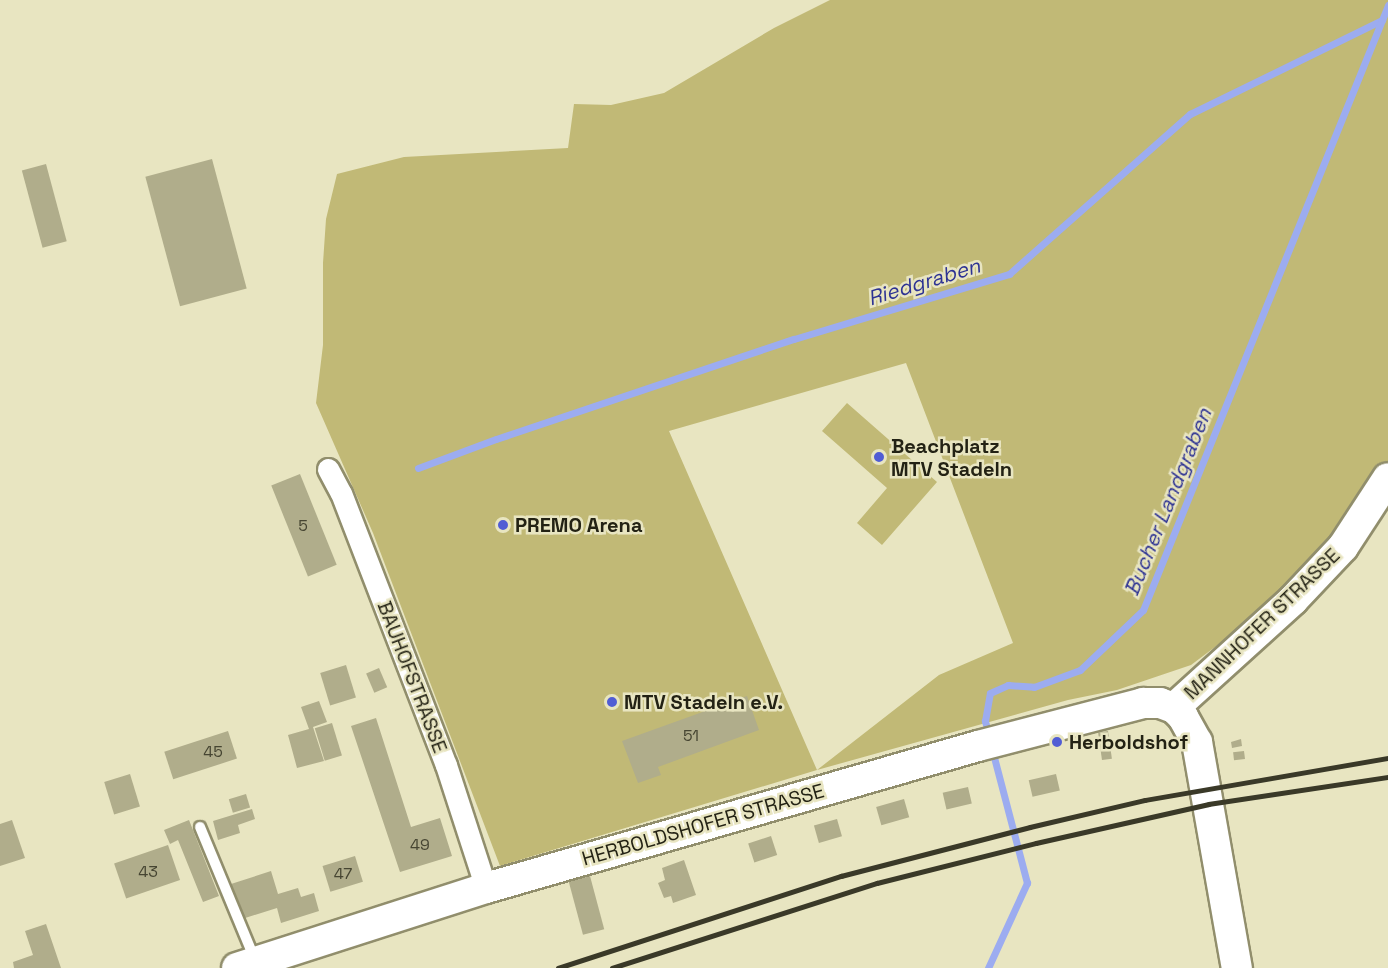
<!DOCTYPE html>
<style>
body{margin:0}
#map{position:relative;width:1388px;height:968px;overflow:hidden;background:#e8e5c1;font-family:"Space Grotesk",sans-serif}
div>[style]{position:absolute}
.green>*{inset:0;background:#c1b976}
.stream>*{height:7px;margin:-3.5px;padding:0 3.5px;transform-origin:3.5px;border-radius:3.5px;background:#9cacf0}
.building>*{inset:0;background:#b0ad8b;transform-origin:0 0}
.roads{filter:drop-shadow(2px 0 #918e6c) drop-shadow(-2px 0 #918e6c) drop-shadow(0 2px #918e6c) drop-shadow(0 -2px #918e6c)}
.lane>*{height:10px;margin:-5px;padding:0 5px;transform-origin:5px;border-radius:5px;background:#fff}
.street>*{height:21px;margin:-10.5px;padding:0 10.5px;transform-origin:10.5px;border-radius:10.5px;background:#fff}
.secondary>*{height:30px;margin:-15px;padding:0 15px;transform-origin:15px;border-radius:15px;background:#fff}
.rail>*{height:4.5px;margin:-2.25px;padding:0 2.25px;transform-origin:2.25px;border-radius:2.25px;background:#3a3928}
.dots>*{width:16px;height:16px;translate:-50% -50%;box-sizing:border-box;border:3px solid #e8e5c1;border-radius:50%}
span{translate:-50% -50%;white-space:nowrap;text-align:center;line-height:1.15;-webkit-text-stroke:5px #e8e5c1;paint-order:stroke}
.number-label{font-size:16px;color:#464532}
.number-label span{-webkit-text-stroke-width:0}
.poi-label{font-size:20px;color:#232214;font-weight:700}
.left{translate:0 -50%;text-align:left}
.street-label{font-size:20px;color:#232214}
.water-label{font-size:21px;color:#2e3393;font-style:italic}
</style>
<div id="map">
<div class="green">
<div style="clip-path:polygon(evenodd,830px 0,1388px 0,1388px 476px,1343px 551px,1191px 665px,1117px 690px,1068px 700px,817px 770px,500px 866px,373px 533px,316px 403px,323px 345px,323px 263px,326px 219px,337px 174px,404px 157px,568px 148px,574px 104px,611px 105px,664px 93px,774px 28px,830px 0,906px 363px,1013px 643px,939px 675px,817px 770px,669px 431px,906px 363px)"></div>
<div style="clip-path:polygon(847px 403px,937px 482px,882px 545px,857px 523px,887px 488px,822px 431px)"></div>
</div>
<div class="stream">
<div style="left:418px;top:468px;width:83px;rotate:-20.4deg"></div>
<div style="left:496px;top:439px;width:314px;rotate:-18.6deg"></div>
<div style="left:794px;top:339px;width:225px;rotate:-16.8deg"></div>
<div style="left:1009px;top:274px;width:242px;rotate:-41.5deg"></div>
<div style="left:1190px;top:114px;width:214px;rotate:-26.1deg"></div>
<div style="left:989px;top:736px;width:16px;rotate:-105deg"></div>
<div style="left:985px;top:721px;width:28px;rotate:-80deg"></div>
<div style="left:990px;top:693px;width:20px;rotate:-24deg"></div>
<div style="left:1008px;top:685px;width:26px;rotate:4deg"></div>
<div style="left:1034px;top:687px;width:49px;rotate:-20.3deg"></div>
<div style="left:1080px;top:670px;width:87px;rotate:-43.6deg"></div>
<div style="left:1143px;top:610px;width:653px;rotate:-67.95deg"></div>
<div style="left:988px;top:968px;width:94px;rotate:-65.4deg"></div>
<div style="left:1027px;top:883px;width:138px;rotate:-104.7deg"></div>
</div>
<div class="building">
<div style="left:212px;top:159px;width:134px;height:69px;rotate:75deg"></div>
<div style="left:46px;top:164px;width:80px;height:25px;rotate:75deg"></div>
<div style="left:300px;top:474px;width:98px;height:31px;rotate:68deg"></div>
<div style="left:346px;top:665px;width:34px;height:27px;rotate:73deg"></div>
<div style="left:379px;top:668px;width:21px;height:14px;rotate:67deg"></div>
<div style="clip-path:polygon(747px 696px,759px 730px,658px 767px,661px 775px,638px 783px,622px 741px)"></div>
<div style="clip-path:polygon(319px 701px,327px 722px,313px 727px,324px 761px,297px 768px,288px 735px,309px 729px,301px 707px)"></div>
<div style="clip-path:polygon(376px 718px,411px 827px,440px 818px,452px 856px,400px 872px,351px 726px)"></div>
<div style="left:332px;top:723px;width:34px;height:18px;rotate:73deg"></div>
<div style="left:228px;top:731px;width:29px;height:67px;rotate:72deg"></div>
<div style="left:1108px;top:731px;width:28px;height:10px;rotate:82deg"></div>
<div style="clip-path:polygon(1241px 739px,1242px 746px,1232px 748px,1231px 742px)"></div>
<div style="left:1244px;top:751px;width:8px;height:11px;rotate:83deg"></div>
<div style="left:130px;top:774px;width:34px;height:27px;rotate:73deg"></div>
<div style="left:1056px;top:774px;width:17px;height:28px;rotate:77deg"></div>
<div style="left:968px;top:787px;width:17px;height:26px;rotate:77deg"></div>
<div style="left:246px;top:794px;width:14px;height:18px;rotate:73deg"></div>
<div style="left:904px;top:799px;width:19px;height:29px;rotate:74deg"></div>
<div style="clip-path:polygon(252px 809px,255px 819px,238px 825px,240px 833px,218px 840px,213px 821px)"></div>
<div style="left:837px;top:819px;width:18px;height:24px;rotate:74deg"></div>
<div style="clip-path:polygon(12px 820px,25px 858px,0 866px,0 824px)"></div>
<div style="clip-path:polygon(189px 820px,219px 896px,203px 902px,178px 840px,170px 844px,164px 830px)"></div>
<div style="left:771px;top:836px;width:20px;height:24px;rotate:72deg"></div>
<div style="left:168px;top:845px;width:37px;height:57px;rotate:71deg"></div>
<div style="left:355px;top:856px;width:27px;height:34px;rotate:73deg"></div>
<div style="clip-path:polygon(684px 860px,696px 895px,673px 903px,671px 896px,664px 898px,658px 883px,665px 880px,662px 868px)"></div>
<div style="clip-path:polygon(271px 871px,278px 894px,298px 888px,301px 897px,314px 893px,319px 911px,281px 923px,277px 908px,242px 919px,231px 884px)"></div>
<div style="left:590px;top:876px;width:55px;height:22px;rotate:75deg"></div>
<div style="clip-path:polygon(46px 924px,61px 968px,14px 968px,13px 962px,33px 955px,25px 931px)"></div>
</div>
<div class="roads">
<div class="lane">
<div style="left:200px;top:827px;width:144px;rotate:67.5deg"></div>
</div>
<div class="street">
<div style="left:328px;top:469px;width:27px;rotate:62deg"></div>
<div style="left:341px;top:493px;width:292px;rotate:68.9deg"></div>
<div style="left:446px;top:765px;width:129px;rotate:72deg"></div>
</div>
<div class="secondary">
<div style="left:1174px;top:708px;width:161px;rotate:-42.2deg"></div>
<div style="left:1293px;top:600px;width:73px;rotate:-46.7deg"></div>
<div style="left:1343px;top:547px;width:82px;rotate:-56.9deg"></div>
<div style="left:237px;top:968px;width:262px;rotate:-17.8deg"></div>
<div style="left:486px;top:888px;width:512px;rotate:-16.1deg"></div>
<div style="left:978px;top:746px;width:171px;rotate:-14.6deg"></div>
<div style="left:1143px;top:703px;width:17px"></div>
<div style="left:1160px;top:703px;width:15px;rotate:20deg"></div>
<div style="left:1174px;top:708px;width:13px;rotate:45deg"></div>
<div style="left:1183px;top:717px;width:29px;rotate:61deg"></div>
<div style="left:1197px;top:742px;width:230px;rotate:80deg"></div>
</div>
</div>
<div class="rail">
<div style="left:558px;top:968px;width:298px;rotate:-18deg"></div>
<div style="left:841px;top:876px;width:195px;rotate:-14.5deg"></div>
<div style="left:1030px;top:827px;width:118px;rotate:-13.2deg"></div>
<div style="left:1145px;top:800px;width:247px;rotate:-9.8deg"></div>
<div style="left:612px;top:968px;width:278px;rotate:-17.8deg"></div>
<div style="left:877px;top:883px;width:164px;rotate:-14.1deg"></div>
<div style="left:1036px;top:843px;width:177px;rotate:-12.7deg"></div>
<div style="left:1209px;top:804px;width:181px;rotate:-8.6deg"></div>
</div>
<div class="dots">
<div style="left:879px;top:457px;background:#515dd4"></div>
<div style="left:503px;top:525px;background:#515dd4"></div>
<div style="left:612px;top:702px;background:#515dd4"></div>
<div style="left:1057px;top:742px;background:#515dd4"></div>
</div>
<div class="number-label">
<span style="left:303px;top:526px">5</span>
<span style="left:691px;top:736px">51</span>
<span style="left:213px;top:752px">45</span>
<span style="left:420px;top:845px">49</span>
<span style="left:148px;top:872px">43</span>
<span style="left:343px;top:874px">47</span>
</div>
<div class="poi-label">
<span class="left" style="left:891px;top:458px">Beachplatz<br>MTV Stadeln</span>
<span class="left" style="left:515px;top:525px">PREMO Arena</span>
<span class="left" style="left:624px;top:702px">MTV Stadeln e.V.</span>
<span class="left" style="left:1069px;top:742px">Herboldshof</span>
</div>
<div class="street-label">
<span style="left:1262px;top:624px;rotate:-44deg">MANNHOFER STRASSE</span>
<span style="left:412px;top:677px;rotate:69deg">BAUHOFSTRASSE</span>
<span style="left:703px;top:825px;rotate:-16deg">HERBOLDSHOFER STRASSE</span>
</div>
<div class="water-label">
<span style="left:924px;top:282px;rotate:-17deg">Riedgraben</span>
<span style="left:1168px;top:502px;rotate:-68deg">Bucher Landgraben</span>
</div>
</div>
